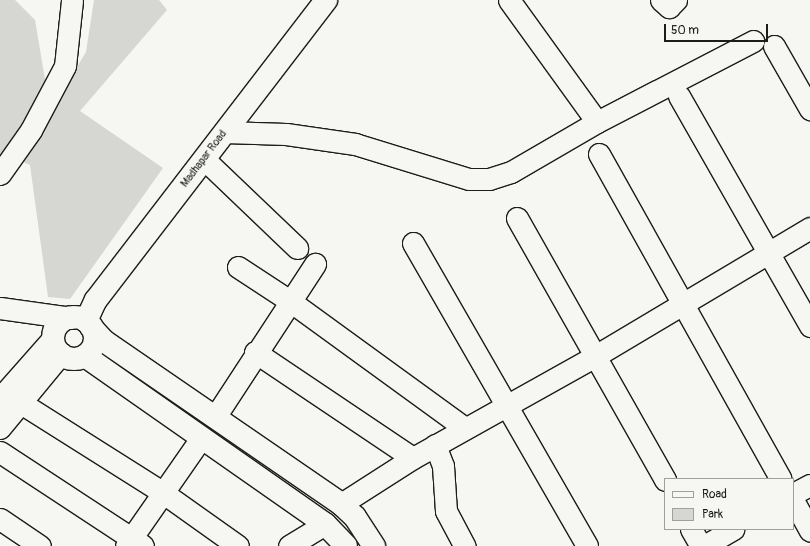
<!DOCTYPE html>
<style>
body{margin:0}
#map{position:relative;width:810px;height:546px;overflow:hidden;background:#f6f6f2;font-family:Pangolin,sans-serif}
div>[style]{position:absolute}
.green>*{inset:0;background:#d6d6d2}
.roads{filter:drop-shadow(1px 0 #1c1c1c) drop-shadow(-1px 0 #1c1c1c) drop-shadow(0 1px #1c1c1c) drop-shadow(0 -1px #1c1c1c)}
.minor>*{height:21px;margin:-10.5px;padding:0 10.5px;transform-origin:10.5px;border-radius:10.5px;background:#f6f6f2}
.major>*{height:22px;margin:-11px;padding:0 11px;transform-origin:11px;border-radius:11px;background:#f6f6f2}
.major>.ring{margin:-11px;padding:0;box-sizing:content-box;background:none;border:22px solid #f6f6f2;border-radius:50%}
span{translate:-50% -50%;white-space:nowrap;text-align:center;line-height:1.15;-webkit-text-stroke:4px #f6f6f2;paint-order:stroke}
.street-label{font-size:11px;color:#1c1c1c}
.legend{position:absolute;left:664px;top:478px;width:130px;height:52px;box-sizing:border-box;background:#f6f6f2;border:1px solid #9f9f9c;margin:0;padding:5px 7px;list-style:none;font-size:12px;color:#1c1c1c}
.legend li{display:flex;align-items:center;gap:8px;height:20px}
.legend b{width:20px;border:1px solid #9f9f9c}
.scale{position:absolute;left:664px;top:24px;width:104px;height:18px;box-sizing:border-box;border:2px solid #1c1c1c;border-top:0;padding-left:5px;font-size:12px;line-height:14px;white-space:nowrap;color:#1c1c1c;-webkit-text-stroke:3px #f6f6f2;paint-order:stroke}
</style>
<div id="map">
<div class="green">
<div style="clip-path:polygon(0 0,15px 0,35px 20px,48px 97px,56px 102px,86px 52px,94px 0,159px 0,167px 10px,80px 111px,163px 168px,70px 299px,48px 297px,30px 165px,5px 154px,0 166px)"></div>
</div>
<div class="roads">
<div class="minor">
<div style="left:509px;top:0;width:150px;rotate:54.2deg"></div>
<div style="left:661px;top:0;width:11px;rotate:41deg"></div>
<div style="left:669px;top:7px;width:10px;rotate:-45deg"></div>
<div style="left:774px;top:46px;width:73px;rotate:60.3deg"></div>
<div style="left:679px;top:96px;width:265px;rotate:60.3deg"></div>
<div style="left:224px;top:132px;width:62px;rotate:1.8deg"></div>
<div style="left:286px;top:134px;width:70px;rotate:8.2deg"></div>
<div style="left:355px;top:144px;width:119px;rotate:17.1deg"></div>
<div style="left:469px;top:179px;width:20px"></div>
<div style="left:489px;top:179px;width:23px;rotate:-18deg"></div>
<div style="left:511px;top:172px;width:99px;rotate:-30.2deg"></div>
<div style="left:597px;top:122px;width:176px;rotate:-27.4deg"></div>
<div style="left:599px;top:154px;width:372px;rotate:60.8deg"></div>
<div style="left:204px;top:159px;width:129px;rotate:43.7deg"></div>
<div style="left:0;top:174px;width:54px;rotate:-54.8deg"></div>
<div style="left:31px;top:130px;width:72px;rotate:-62deg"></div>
<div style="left:65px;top:66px;width:66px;rotate:-83.9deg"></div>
<div style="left:517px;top:218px;width:301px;rotate:60.5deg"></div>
<div style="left:413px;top:243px;width:349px;rotate:60.1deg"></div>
<div style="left:238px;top:267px;width:62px;rotate:33.2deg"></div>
<div style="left:290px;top:301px;width:216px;rotate:36deg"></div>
<div style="left:0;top:308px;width:72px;rotate:8deg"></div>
<div style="left:255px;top:352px;width:190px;rotate:33.9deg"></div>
<div style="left:21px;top:403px;width:167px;rotate:32.3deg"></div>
<div style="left:162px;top:492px;width:93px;rotate:35.4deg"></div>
<div style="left:215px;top:417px;width:183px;rotate:-56.8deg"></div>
<div style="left:435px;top:445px;width:22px;rotate:69deg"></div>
<div style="left:443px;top:466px;width:45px;rotate:86.2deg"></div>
<div style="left:446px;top:511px;width:40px;rotate:62deg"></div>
<div style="left:0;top:452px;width:171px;rotate:33.3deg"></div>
<div style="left:793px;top:494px;width:19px;rotate:-28deg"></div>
<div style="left:793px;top:500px;width:35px;rotate:61deg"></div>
<div style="left:341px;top:504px;width:85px;rotate:-32.6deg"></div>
<div style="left:413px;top:458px;width:211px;rotate:-29.2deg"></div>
<div style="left:597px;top:355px;width:248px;rotate:-30.8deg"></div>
<div style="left:0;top:519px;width:48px;rotate:34deg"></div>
<div style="left:691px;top:529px;width:20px;rotate:60deg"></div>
<div style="left:126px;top:546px;width:131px;rotate:-55.2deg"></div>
<div style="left:289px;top:546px;width:42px;rotate:-31.4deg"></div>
<div style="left:704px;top:546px;width:34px;rotate:-30deg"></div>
</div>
<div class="major">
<div class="ring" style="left:53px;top:317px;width:20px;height:20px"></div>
<div style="left:86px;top:321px;width:23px;rotate:-65deg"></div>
<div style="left:96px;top:300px;width:378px;rotate:-52.5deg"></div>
<div style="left:91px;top:327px;width:19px;rotate:47deg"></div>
<div style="left:104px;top:341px;width:288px;rotate:34.5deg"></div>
<div style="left:341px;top:504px;width:19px;rotate:43deg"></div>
<div style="left:355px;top:517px;width:35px;rotate:57deg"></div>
<div style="left:85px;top:356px;width:293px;rotate:35deg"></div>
<div style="left:325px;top:524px;width:30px;rotate:46deg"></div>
<div style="left:0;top:400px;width:80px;rotate:-48.5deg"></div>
<div style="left:0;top:428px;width:96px;rotate:-50.5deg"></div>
</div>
</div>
<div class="street-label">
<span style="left:204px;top:159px;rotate:-53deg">Madhapar Road</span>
</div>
<ul class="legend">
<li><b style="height:5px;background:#f6f6f2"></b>Road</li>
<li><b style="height:11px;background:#d6d6d2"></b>Park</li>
</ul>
<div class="scale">50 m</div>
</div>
